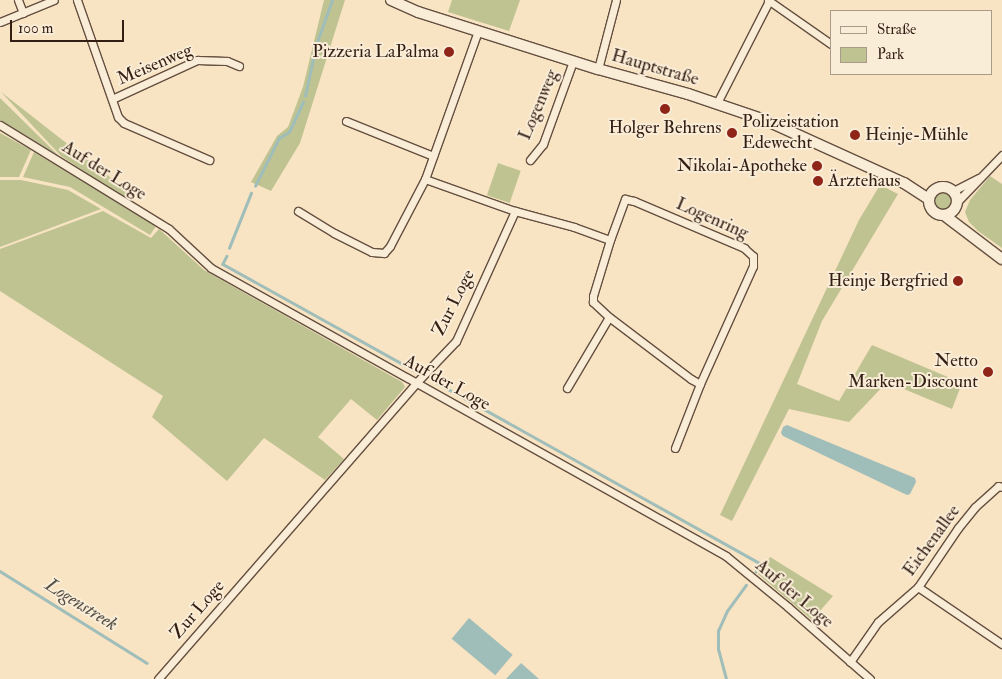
<!DOCTYPE html>
<meta charset="utf-8">
<style>
body{margin:0}
#map{position:relative;width:1002px;height:679px;overflow:hidden;background:#f8e3c2;font-family:"IM FELL Double Pica",serif}
div>[style]{position:absolute}
.green>*{inset:0;background:#bfc392;transform-origin:0 0}
.round{border-radius:50%}
.water>*{inset:0;background:#9fbdb9;transform-origin:0 0}
.stream>*{height:2.5px;margin:-1.25px;padding:0 1.25px;transform-origin:1.25px;border-radius:1.25px;background:#9fbdb9}
.roads{filter:drop-shadow(1px 0 #644f40) drop-shadow(-1px 0 #644f40) drop-shadow(0 1px #644f40) drop-shadow(0 -1px #644f40)}
.street>*{height:7px;margin:-3.5px;padding:0 3.5px;transform-origin:3.5px;border-radius:3.5px;background:#faedd7}
.secondary>*{height:10px;margin:-5px;padding:0 5px;transform-origin:5px;border-radius:5px;background:#faedd7}
.secondary>.ring{margin:-5px;padding:0;box-sizing:content-box;background:none;border:10px solid #faedd7;border-radius:50%}
.dots>*{width:14px;height:14px;translate:-50% -50%;box-sizing:border-box;border:2px solid #faedd7;border-radius:50%}
span{translate:-50% -50%;white-space:nowrap;text-align:center;line-height:1.15;-webkit-text-stroke:4px #faedd7;paint-order:stroke}
.poi-label{font-size:18px;color:#331e14}
.right{translate:-100% -50%;text-align:right}
.left{translate:0 -50%;text-align:left}
.street-label{font-size:18px;color:#331e14}
.water-label{font-size:19px;color:#534e46;font-style:italic}
.legend{position:absolute;left:830px;top:10px;width:162px;height:65px;box-sizing:border-box;background:#faedd7;border:1px solid #aa9a89;margin:0;padding:6px 9px;list-style:none;font-size:15px;color:#331e14}
.legend li{display:flex;align-items:center;gap:10px;height:25px}
.legend b{width:25px;border:1px solid #aa9a89}
.scale{position:absolute;left:10px;top:20px;width:114px;height:22px;box-sizing:border-box;border:2px solid #331e14;border-top:0;padding-left:6px;font-size:15px;line-height:18px;white-space:nowrap;color:#331e14;-webkit-text-stroke:4px #faedd7;paint-order:stroke}
</style>
<div id="map">
<div class="green">
<div style="clip-path:polygon(324px 0,345px 0,300px 143px,271px 191px,251px 182px,277px 136px,288px 127px,303px 87px)"></div>
<div style="clip-path:polygon(452px 0,520px 0,509px 31px,448px 12px)"></div>
<div style="clip-path:polygon(1px 92px,129px 192px,124px 198px,61px 156px)"></div>
<div style="clip-path:polygon(0 98px,58px 155px,0 120px)"></div>
<div style="clip-path:polygon(0 133px,31px 150px,19px 177px,0 177px)"></div>
<div style="clip-path:polygon(34px 152px,156px 226px,150px 235px,70px 187px,23px 177px)"></div>
<div style="left:498px;top:163px;width:24px;height:34px;rotate:19deg"></div>
<div style="clip-path:polygon(990px 176px,1002px 184px,1002px 248px,978px 231px,969px 222px,965px 212px,970px 200px)"></div>
<div style="clip-path:polygon(0 180px,21px 180px,68px 190px,101px 209px,0 247px)"></div>
<div style="clip-path:polygon(880px 185px,898px 194px,822px 321px,797px 384px,839px 401px,872px 345px,962px 383px,952px 409px,887px 382px,849px 422px,789px 409px,732px 521px,720px 515px,859px 220px)"></div>
<div class="round" style="left:935px;top:193px;width:16px;height:16px"></div>
<div style="clip-path:polygon(103px 211px,151px 238px,159px 229px,204px 270px,402px 382px,405px 387px,377px 420px,351px 399px,318px 437px,344px 459px,325px 480px,264px 438px,227px 481px,152px 417px,163px 396px,0 291px,0 249px)"></div>
<div style="clip-path:polygon(770px 557px,833px 596px,812px 620px,758px 574px)"></div>
</div>
<div class="water">
<div style="clip-path:polygon(787px 425px,915px 478px,916px 482px,910px 494px,907px 495px,783px 436px,781px 433px,783px 427px)"></div>
<div style="left:469px;top:618px;width:57px;height:27px;rotate:40deg"></div>
<div style="clip-path:polygon(521px 663px,539px 679px,506px 679px)"></div>
</div>
<div class="stream">
<div style="left:305px;top:96px;width:52px;rotate:-77.8deg"></div>
<div style="left:316px;top:45px;width:48px;rotate:-70.4deg"></div>
<div style="left:255px;top:186px;width:54px;rotate:-63.4deg"></div>
<div style="left:279px;top:138px;width:12px;rotate:-31deg"></div>
<div style="left:289px;top:132px;width:33px;rotate:-65deg"></div>
<div style="left:229px;top:248px;width:59px;rotate:-68.2deg"></div>
<div style="left:227px;top:256px;width:9px;rotate:117deg"></div>
<div style="left:223px;top:264px;width:224px;rotate:29.1deg"></div>
<div style="left:432px;top:380px;width:375px;rotate:29.2deg"></div>
<div style="left:759px;top:563px;width:4px;rotate:76deg"></div>
<div style="left:760px;top:567px;width:6px;rotate:129deg"></div>
<div style="left:0;top:571px;width:173px;rotate:32deg"></div>
<div style="left:726px;top:679px;width:30px;rotate:-105deg"></div>
<div style="left:718px;top:650px;width:19px;rotate:-90deg"></div>
<div style="left:718px;top:631px;width:22px;rotate:-66deg"></div>
<div style="left:727px;top:611px;width:32px;rotate:-54deg"></div>
</div>
<div class="roads">
<div class="street">
<div style="left:18px;top:0;width:14px;rotate:69deg"></div>
<div style="left:77px;top:0;width:124px;rotate:70.7deg"></div>
<div style="left:118px;top:117px;width:8px;rotate:45deg"></div>
<div style="left:124px;top:123px;width:93px;rotate:23.5deg"></div>
<div style="left:768px;top:0;width:77px;rotate:34.9deg"></div>
<div style="left:0;top:22px;width:58px;rotate:-22.2deg"></div>
<div style="left:478px;top:31px;width:157px;rotate:109.7deg"></div>
<div style="left:425px;top:179px;width:96px;rotate:19.6deg"></div>
<div style="left:515px;top:211px;width:61px;rotate:15.2deg"></div>
<div style="left:574px;top:227px;width:38px;rotate:20deg"></div>
<div style="left:598px;top:69px;width:71px;rotate:-75.4deg"></div>
<div style="left:112px;top:99px;width:94px;rotate:-24.6deg"></div>
<div style="left:197px;top:60px;width:30px;rotate:2deg"></div>
<div style="left:227px;top:61px;width:13px;rotate:23deg"></div>
<div style="left:717px;top:103px;width:114px;rotate:-63deg"></div>
<div style="left:346px;top:121px;width:94px;rotate:21.9deg"></div>
<div style="left:0;top:125px;width:198px;rotate:31.6deg"></div>
<div style="left:169px;top:229px;width:57px;rotate:42.9deg"></div>
<div style="left:211px;top:268px;width:590px;rotate:29.21deg"></div>
<div style="left:726px;top:556px;width:80px;rotate:39.4deg"></div>
<div style="left:788px;top:607px;width:109px;rotate:41.3deg"></div>
<div style="left:530px;top:160px;width:21px;rotate:-51deg"></div>
<div style="left:543px;top:144px;width:88px;rotate:-70.1deg"></div>
<div style="left:953px;top:191px;width:29px;rotate:-27deg"></div>
<div style="left:625px;top:199px;width:9px;rotate:13deg"></div>
<div style="left:634px;top:201px;width:120px;rotate:23.1deg"></div>
<div style="left:744px;top:248px;width:12px;rotate:42deg"></div>
<div style="left:753px;top:256px;width:10px;rotate:90deg"></div>
<div style="left:753px;top:266px;width:129px;rotate:114.2deg"></div>
<div style="left:700px;top:384px;width:10px;rotate:-151deg"></div>
<div style="left:691px;top:379px;width:103px;rotate:-142.9deg"></div>
<div style="left:609px;top:317px;width:22px;rotate:-137deg"></div>
<div style="left:593px;top:302px;width:6px;rotate:-90deg"></div>
<div style="left:593px;top:296px;width:59px;rotate:-73.1deg"></div>
<div style="left:610px;top:240px;width:44px;rotate:-69.9deg"></div>
<div style="left:957px;top:202px;width:65px;rotate:-46.2deg"></div>
<div style="left:298px;top:211px;width:42px;rotate:31.4deg"></div>
<div style="left:334px;top:233px;width:42px;rotate:26.6deg"></div>
<div style="left:372px;top:252px;width:12px;rotate:5deg"></div>
<div style="left:384px;top:253px;width:9px;rotate:-49deg"></div>
<div style="left:390px;top:246px;width:76px;rotate:-62.4deg"></div>
<div style="left:567px;top:388px;width:82px;rotate:-59.4deg"></div>
<div style="left:675px;top:448px;width:69px;rotate:-68.7deg"></div>
<div style="left:918px;top:587px;width:102px;rotate:34.2deg"></div>
<div style="left:850px;top:662px;width:49px;rotate:-55deg"></div>
<div style="left:878px;top:622px;width:53px;rotate:-41.2deg"></div>
<div style="left:918px;top:587px;width:71px;rotate:-55.9deg"></div>
<div style="left:958px;top:528px;width:27px;rotate:-51deg"></div>
<div style="left:975px;top:507px;width:31px;rotate:-42deg"></div>
<div style="left:998px;top:486px;width:4px;rotate:14deg"></div>
<div style="left:158px;top:679px;width:393px;rotate:-48.9deg"></div>
<div style="left:416px;top:383px;width:58px;rotate:-46.4deg"></div>
<div style="left:456px;top:341px;width:143px;rotate:-65.6deg"></div>
</div>
<div class="secondary">
<div style="left:391px;top:0;width:30px;rotate:24deg"></div>
<div style="left:418px;top:12px;width:189px;rotate:17.6deg"></div>
<div style="left:598px;top:69px;width:93px;rotate:15.5deg"></div>
<div style="left:688px;top:94px;width:81px;rotate:18.7deg"></div>
<div style="left:765px;top:120px;width:153px;rotate:24.4deg"></div>
<div style="left:904px;top:183px;width:30px;rotate:33deg"></div>
<div class="ring" style="left:929px;top:187px;width:18px;height:18px"></div>
<div style="left:944px;top:215px;width:73px;rotate:37.2deg"></div>
</div>
</div>
<div class="dots">
<div style="left:449px;top:52px;background:#8f2418"></div>
<div style="left:665px;top:109px;background:#8f2418"></div>
<div style="left:732px;top:133px;background:#8f2418"></div>
<div style="left:855px;top:135px;background:#8f2418"></div>
<div style="left:817px;top:166px;background:#8f2418"></div>
<div style="left:818px;top:181px;background:#8f2418"></div>
<div style="left:958px;top:281px;background:#8f2418"></div>
<div style="left:988px;top:372px;background:#8f2418"></div>
</div>
<div class="poi-label">
<span class="right" style="left:439px;top:52px">Pizzeria LaPalma</span>
<span class="left" style="left:742px;top:133px">Polizeistation<br>Edewecht</span>
<span style="left:665px;top:128px">Holger Behrens</span>
<span class="left" style="left:865px;top:135px">Heinje-Mühle</span>
<span class="right" style="left:807px;top:166px">Nikolai-Apotheke</span>
<span class="left" style="left:828px;top:181px">Ärztehaus</span>
<span class="right" style="left:948px;top:281px">Heinje Bergfried</span>
<span class="right" style="left:978px;top:372px">Netto<br>Marken-Discount</span>
</div>
<div class="street-label">
<span style="left:155px;top:65px;rotate:-23deg">Meisenweg</span>
<span style="left:655px;top:68px;rotate:16deg">Hauptstraße</span>
<span style="left:539px;top:105px;rotate:-67deg">Logenweg</span>
<span style="left:104px;top:171px;rotate:32deg">Auf der Loge</span>
<span style="left:712px;top:219px;rotate:24deg">Logenring</span>
<span style="left:454px;top:303px;rotate:-63deg">Zur Loge</span>
<span style="left:447px;top:383px;rotate:29deg">Auf der Loge</span>
<span style="left:932px;top:541px;rotate:-54deg">Eichenallee</span>
<span style="left:794px;top:594px;rotate:40deg">Auf der Loge</span>
<span style="left:198px;top:610px;rotate:-49deg">Zur Loge</span>
</div>
<div class="water-label">
<span style="left:81px;top:605px;rotate:32deg">Logenstreek</span>
</div>
<ul class="legend">
<li><b style="height:6px;background:#faedd7"></b>Straße</li>
<li><b style="height:14px;background:#bfc392"></b>Park</li>
</ul>
<div class="scale">100 m</div>
</div>
